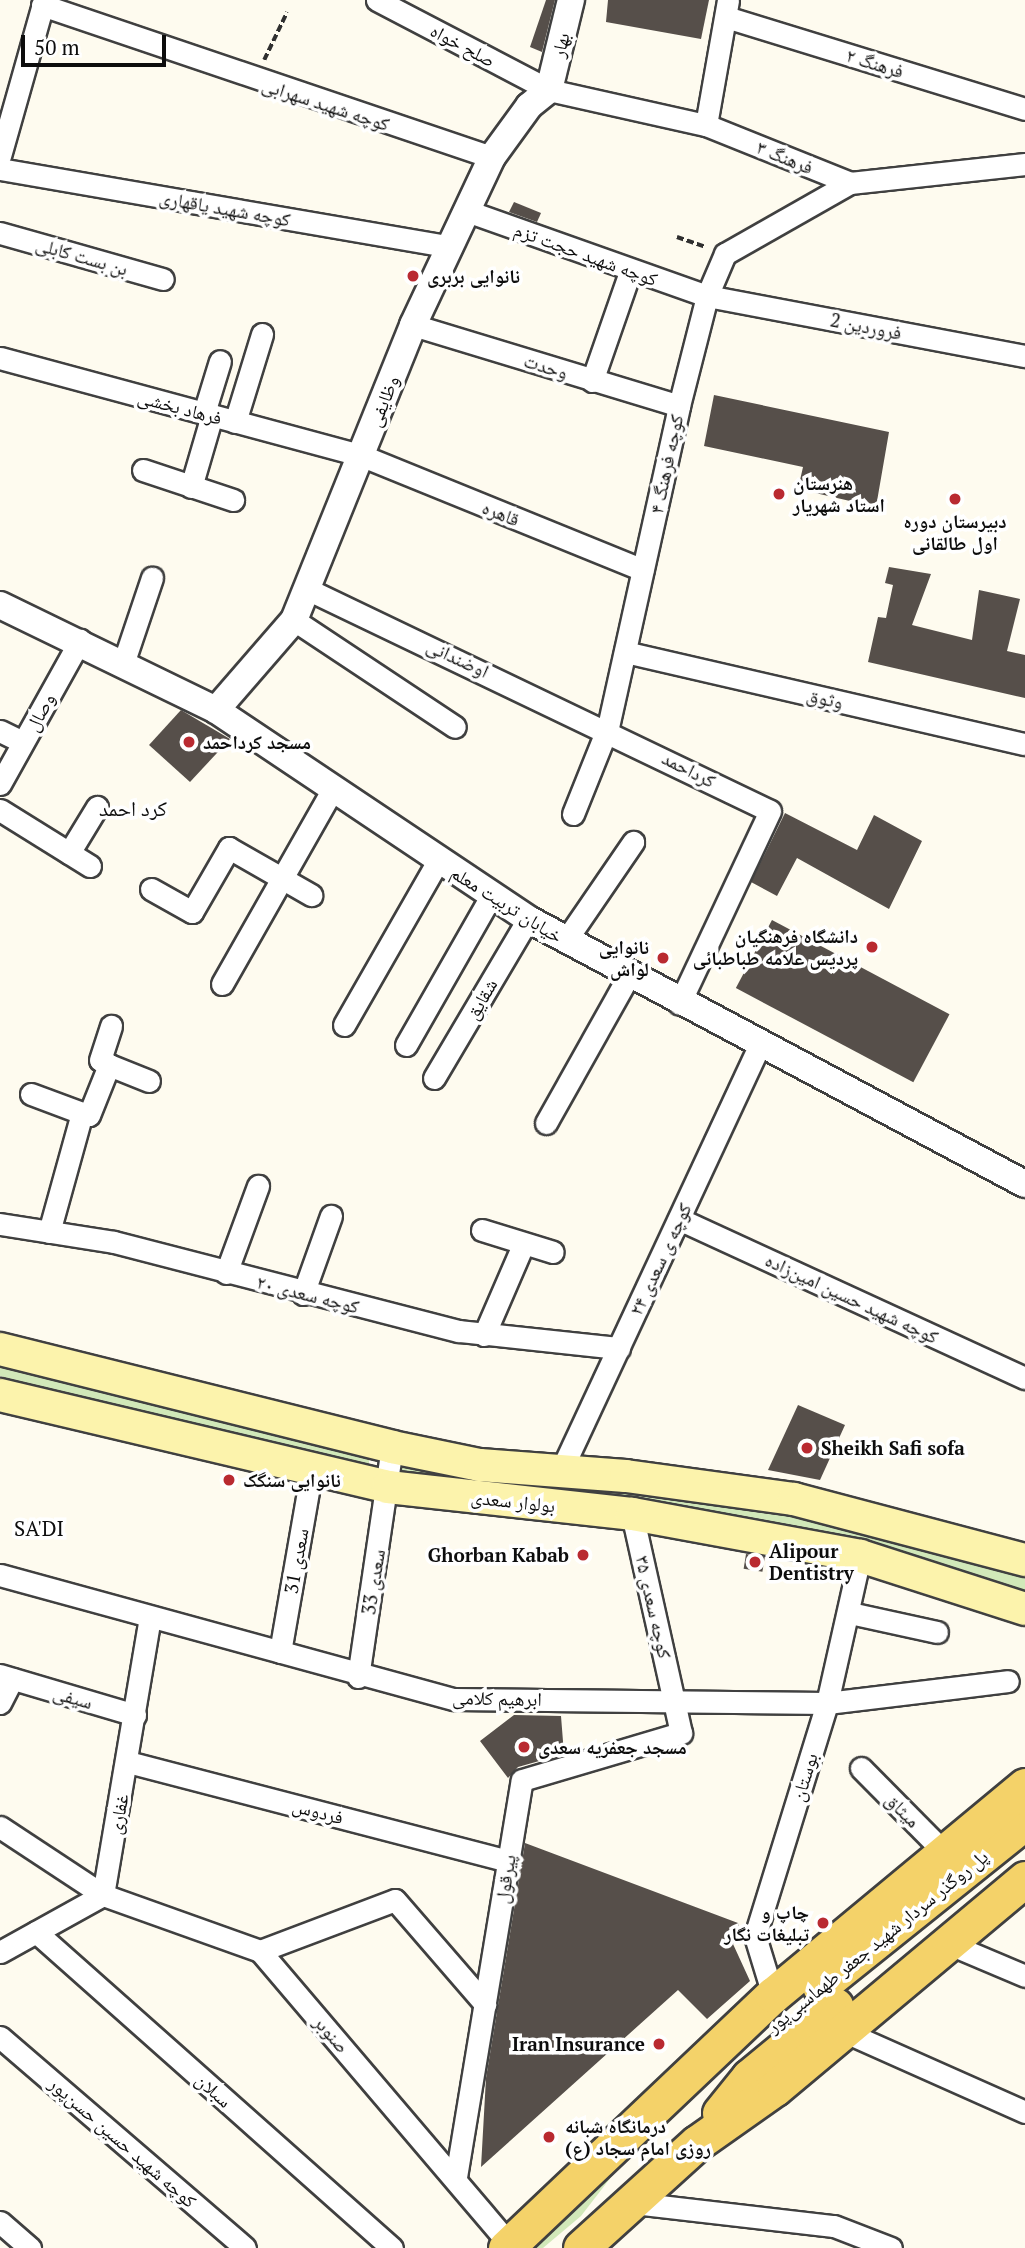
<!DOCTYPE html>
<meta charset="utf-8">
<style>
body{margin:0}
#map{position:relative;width:1025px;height:2248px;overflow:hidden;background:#fefbef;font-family:"PT Serif","Noto Naskh Arabic",serif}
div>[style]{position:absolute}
.green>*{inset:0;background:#d1e8b9}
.building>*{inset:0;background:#564f4a;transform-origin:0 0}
.path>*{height:3.5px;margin-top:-1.75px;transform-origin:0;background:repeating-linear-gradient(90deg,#2f2f2f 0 7px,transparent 0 10.5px)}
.roads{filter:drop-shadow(2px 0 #404040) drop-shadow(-2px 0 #404040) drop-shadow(0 2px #404040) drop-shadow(0 -2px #404040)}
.minor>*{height:21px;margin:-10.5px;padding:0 10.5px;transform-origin:10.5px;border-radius:10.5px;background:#fff}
.tertiary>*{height:26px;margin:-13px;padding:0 13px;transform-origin:13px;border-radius:13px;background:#fff}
.secondary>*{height:32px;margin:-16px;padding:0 16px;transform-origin:16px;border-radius:16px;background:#fcf3ac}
.primary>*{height:35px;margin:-17.5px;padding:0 17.5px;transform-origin:17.5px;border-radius:17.5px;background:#f4d269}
.dots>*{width:19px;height:19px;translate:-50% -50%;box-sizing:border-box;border:4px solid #fff;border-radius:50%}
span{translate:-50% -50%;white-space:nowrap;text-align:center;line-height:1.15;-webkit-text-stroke:7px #fff;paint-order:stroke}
.street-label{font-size:19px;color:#0d0d0d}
.poi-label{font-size:19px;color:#0d0d0d;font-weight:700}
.left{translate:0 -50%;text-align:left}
.right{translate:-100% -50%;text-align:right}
.neighbourhood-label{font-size:21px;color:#0d0d0d}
.scale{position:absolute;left:21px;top:35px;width:145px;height:32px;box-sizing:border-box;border:4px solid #0d0d0d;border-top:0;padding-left:9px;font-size:21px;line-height:24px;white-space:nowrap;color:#0d0d0d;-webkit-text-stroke:5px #fff;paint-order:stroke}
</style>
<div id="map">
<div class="green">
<div style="clip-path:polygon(0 1362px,369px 1457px,369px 1463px,352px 1465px,0 1376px)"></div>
<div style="clip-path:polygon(398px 1464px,693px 1496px,825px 1521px,1025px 1575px,1025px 1591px,825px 1535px,402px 1477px)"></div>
<div style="clip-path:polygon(622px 2163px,581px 2216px,543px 2248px,517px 2248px)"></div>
</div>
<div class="building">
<div style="clip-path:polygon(546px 0,555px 0,542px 52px,530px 47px)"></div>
<div style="clip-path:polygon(608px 0,709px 0,701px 39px,606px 22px)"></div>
<div style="clip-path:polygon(514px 202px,541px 213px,537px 222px,509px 212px)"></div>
<div style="clip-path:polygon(714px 395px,889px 432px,876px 507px,798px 489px,803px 467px,704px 446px)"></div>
<div style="clip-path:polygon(889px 567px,931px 574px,912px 625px,972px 640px,979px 590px,1020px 599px,1007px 651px,1025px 655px,1025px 698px,868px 662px,878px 617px,886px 618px,893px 585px,885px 583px)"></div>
<div style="clip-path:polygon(181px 710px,230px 739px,190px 782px,149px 745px)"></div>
<div style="clip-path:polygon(785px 813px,857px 850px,874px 815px,922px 841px,889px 909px,797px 858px,777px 896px,751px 882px)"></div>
<div style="left:772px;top:920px;width:201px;height:77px;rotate:28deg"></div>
<div style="clip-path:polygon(798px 1405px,845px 1425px,820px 1480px,768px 1470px)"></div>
<div style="left:746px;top:1554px;width:19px;height:15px;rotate:9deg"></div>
<div style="clip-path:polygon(514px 1715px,561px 1716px,564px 1754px,518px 1767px,508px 1778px,480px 1741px)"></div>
<div style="clip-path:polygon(525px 1843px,738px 1923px,742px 1937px,733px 1944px,750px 1981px,707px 2019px,678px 1990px,481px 2167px,486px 2078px)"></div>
</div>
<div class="path">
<div style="left:264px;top:60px;width:53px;rotate:-64.4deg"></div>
<div style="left:677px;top:237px;width:31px;rotate:19deg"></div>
</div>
<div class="roads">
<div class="minor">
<div style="left:377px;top:0;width:194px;rotate:27.6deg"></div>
<div style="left:549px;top:90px;width:161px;rotate:12.6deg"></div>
<div style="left:706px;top:125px;width:155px;rotate:21.9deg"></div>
<div style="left:850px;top:183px;width:176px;rotate:-6.2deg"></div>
<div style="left:42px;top:5px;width:475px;rotate:18.7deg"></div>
<div style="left:726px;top:17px;width:313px;rotate:17.1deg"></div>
<div style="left:706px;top:125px;width:127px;rotate:-80deg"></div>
<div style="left:0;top:156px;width:162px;rotate:-74.2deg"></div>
<div style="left:0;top:169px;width:458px;rotate:9.8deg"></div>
<div style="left:467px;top:211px;width:255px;rotate:19.5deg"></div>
<div style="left:707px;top:296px;width:324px;rotate:10.7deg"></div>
<div style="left:0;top:233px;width:169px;rotate:15.8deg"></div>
<div style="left:413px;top:325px;width:278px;rotate:16.9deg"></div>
<div style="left:0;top:358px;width:373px;rotate:15.1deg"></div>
<div style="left:360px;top:455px;width:305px;rotate:22.1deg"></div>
<div style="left:592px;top:381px;width:115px;rotate:-70.8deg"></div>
<div style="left:204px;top:413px;width:54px;rotate:-72.9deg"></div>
<div style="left:235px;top:422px;width:92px;rotate:-72.9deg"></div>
<div style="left:143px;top:470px;width:95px;rotate:18.4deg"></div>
<div style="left:191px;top:487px;width:75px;rotate:-73.7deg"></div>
<div style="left:307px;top:589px;width:513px;rotate:25.62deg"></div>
<div style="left:770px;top:811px;width:213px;rotate:115.2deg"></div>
<div style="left:294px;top:620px;width:193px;rotate:33.6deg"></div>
<div style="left:625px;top:652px;width:410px;rotate:13deg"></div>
<div style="left:124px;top:661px;width:88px;rotate:-71.4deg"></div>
<div style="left:0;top:731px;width:25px;rotate:26deg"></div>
<div style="left:0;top:784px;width:165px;rotate:-60.9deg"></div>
<div style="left:0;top:810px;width:106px;rotate:31.9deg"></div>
<div style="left:573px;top:814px;width:94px;rotate:-68.1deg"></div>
<div style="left:608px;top:727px;width:329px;rotate:-77.5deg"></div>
<div style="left:679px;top:406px;width:114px;rotate:-75.7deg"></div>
<div style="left:707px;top:296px;width:46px;rotate:-66.8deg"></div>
<div style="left:725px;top:254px;width:144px;rotate:-29.6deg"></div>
<div style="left:69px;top:853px;width:54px;rotate:-58.7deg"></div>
<div style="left:151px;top:889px;width:47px;rotate:29.3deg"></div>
<div style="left:192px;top:912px;width:74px;rotate:-60deg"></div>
<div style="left:229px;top:848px;width:95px;rotate:29.8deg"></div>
<div style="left:566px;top:940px;width:119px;rotate:-55.6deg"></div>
<div style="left:222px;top:984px;width:223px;rotate:-60.4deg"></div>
<div style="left:344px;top:1025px;width:189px;rotate:-60.2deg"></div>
<div style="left:406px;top:1045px;width:172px;rotate:-60.3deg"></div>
<div style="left:109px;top:1065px;width:43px;rotate:21.8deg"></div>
<div style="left:434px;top:1078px;width:185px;rotate:-59.4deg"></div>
<div style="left:31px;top:1094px;width:54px;rotate:20.4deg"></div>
<div style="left:546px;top:1123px;width:167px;rotate:-60.7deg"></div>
<div style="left:679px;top:1219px;width:381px;rotate:24.7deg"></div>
<div style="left:0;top:1224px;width:115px;rotate:9deg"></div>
<div style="left:114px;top:1242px;width:356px;rotate:14.5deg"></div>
<div style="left:459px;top:1331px;width:161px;rotate:6.1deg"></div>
<div style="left:482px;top:1230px;width:74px;rotate:17.2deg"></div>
<div style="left:49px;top:1232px;width:123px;rotate:-74.5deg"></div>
<div style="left:82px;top:1113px;width:7px;rotate:16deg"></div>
<div style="left:89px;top:1115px;width:54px;rotate:-68.2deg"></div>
<div style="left:109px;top:1065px;width:10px;rotate:-151deg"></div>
<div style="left:100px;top:1060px;width:36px;rotate:-72deg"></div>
<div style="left:226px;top:1273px;width:93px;rotate:-69.8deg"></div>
<div style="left:303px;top:1294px;width:83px;rotate:-70.3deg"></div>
<div style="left:484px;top:1335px;width:98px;rotate:-66.6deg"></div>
<div style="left:560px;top:1473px;width:472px;rotate:-65deg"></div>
<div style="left:0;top:1575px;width:471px;rotate:15.3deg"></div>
<div style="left:454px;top:1699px;width:373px;rotate:0.6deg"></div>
<div style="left:827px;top:1703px;width:182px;rotate:-6.9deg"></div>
<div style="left:850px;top:1613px;width:89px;rotate:12.3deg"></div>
<div style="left:280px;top:1652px;width:186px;rotate:-80.1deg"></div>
<div style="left:0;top:1675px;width:141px;rotate:16.5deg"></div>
<div style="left:358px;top:1677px;width:232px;rotate:-81.6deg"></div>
<div style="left:0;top:1703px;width:27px;rotate:-63deg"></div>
<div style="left:128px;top:1762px;width:393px;rotate:14.6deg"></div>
<div style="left:861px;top:1768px;width:118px;rotate:45.3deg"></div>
<div style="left:0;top:1827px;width:123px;rotate:33.4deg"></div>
<div style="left:103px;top:1895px;width:167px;rotate:19.6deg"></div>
<div style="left:260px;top:1951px;width:386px;rotate:49.6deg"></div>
<div style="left:36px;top:1932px;width:476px;rotate:41.6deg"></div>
<div style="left:947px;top:1943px;width:85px;rotate:22.9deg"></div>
<div style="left:260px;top:1951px;width:144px;rotate:-20.7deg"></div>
<div style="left:395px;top:1900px;width:138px;rotate:49.1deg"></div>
<div style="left:0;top:1952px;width:118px;rotate:-29deg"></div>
<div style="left:103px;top:1895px;width:282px;rotate:-80.4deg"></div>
<div style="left:773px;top:1995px;width:62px;rotate:-107deg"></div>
<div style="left:755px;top:1936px;width:244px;rotate:-72.8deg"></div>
<div style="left:827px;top:1703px;width:151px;rotate:-77.3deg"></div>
<div style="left:843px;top:2031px;width:199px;rotate:24deg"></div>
<div style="left:0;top:2037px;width:323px;rotate:40.7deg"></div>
<div style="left:456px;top:2177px;width:402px;rotate:-80.6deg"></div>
<div style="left:522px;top:1780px;width:166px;rotate:-16.5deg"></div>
<div style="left:681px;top:1733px;width:224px;rotate:-102.6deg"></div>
<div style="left:634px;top:2203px;width:201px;rotate:6.6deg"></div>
<div style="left:834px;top:2226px;width:61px;rotate:21.1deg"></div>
<div style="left:0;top:2222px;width:40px;rotate:41deg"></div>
</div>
<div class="tertiary">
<div style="left:0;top:605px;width:240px;rotate:25.9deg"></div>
<div style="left:216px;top:710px;width:376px;rotate:33.8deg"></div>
<div style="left:528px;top:919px;width:563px;rotate:28.07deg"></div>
<div style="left:216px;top:710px;width:119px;rotate:-49.1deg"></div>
<div style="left:294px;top:620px;width:318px;rotate:-68deg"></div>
<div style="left:413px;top:325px;width:186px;rotate:-64.8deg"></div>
<div style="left:492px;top:157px;width:63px;rotate:-54deg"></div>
<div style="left:529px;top:106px;width:26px;rotate:-39deg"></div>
<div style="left:549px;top:90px;width:93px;rotate:-76.3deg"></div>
</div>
<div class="secondary">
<div style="left:0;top:1349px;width:404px;rotate:14deg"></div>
<div style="left:392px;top:1447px;width:90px;rotate:11.6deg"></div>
<div style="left:480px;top:1465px;width:146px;rotate:4.3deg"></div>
<div style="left:626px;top:1476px;width:170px;rotate:7.8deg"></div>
<div style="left:794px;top:1499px;width:239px;rotate:14.8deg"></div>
<div style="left:0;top:1395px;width:399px;rotate:13.3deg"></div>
<div style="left:388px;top:1487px;width:245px;rotate:6.3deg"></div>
<div style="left:632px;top:1514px;width:232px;rotate:10.4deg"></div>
<div style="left:860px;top:1556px;width:173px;rotate:17.8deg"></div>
</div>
<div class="primary">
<div style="left:820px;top:1986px;width:263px;rotate:-38.7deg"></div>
<div style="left:720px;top:2113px;width:46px;rotate:-51.1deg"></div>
<div style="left:749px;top:2077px;width:112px;rotate:-39.5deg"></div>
<div style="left:506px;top:2248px;width:368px;rotate:-43.5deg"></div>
<div style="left:773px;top:1995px;width:327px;rotate:-39.7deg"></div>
<div style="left:581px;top:2248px;width:156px;rotate:-42.2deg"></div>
<div style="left:697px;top:2143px;width:95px;rotate:-35.2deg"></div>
<div style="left:775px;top:2088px;width:326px;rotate:-39.9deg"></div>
</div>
</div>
<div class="dots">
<div style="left:413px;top:276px;background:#b92a31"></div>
<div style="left:779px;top:494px;background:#b92a31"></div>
<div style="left:955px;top:499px;background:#b92a31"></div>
<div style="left:189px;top:742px;background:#b92a31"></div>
<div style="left:872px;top:947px;background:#b92a31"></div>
<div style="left:663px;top:958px;background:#b92a31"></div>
<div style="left:807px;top:1448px;background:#b92a31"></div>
<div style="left:229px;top:1480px;background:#b92a31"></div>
<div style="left:583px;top:1555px;background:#b92a31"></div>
<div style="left:755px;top:1562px;background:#b92a31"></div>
<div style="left:524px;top:1747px;background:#b92a31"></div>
<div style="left:823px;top:1923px;background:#b92a31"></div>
<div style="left:659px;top:2044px;background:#b92a31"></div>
<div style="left:549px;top:2137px;background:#b92a31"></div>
</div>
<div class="street-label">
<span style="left:463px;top:45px;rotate:28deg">صلح خواه</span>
<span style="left:560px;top:45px;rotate:-76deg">بهار</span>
<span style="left:875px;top:63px;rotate:17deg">فرهنگ ۲</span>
<span style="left:326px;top:104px;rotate:18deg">کوچه شهید سهرابی</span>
<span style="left:785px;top:157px;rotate:22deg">فرهنگ ۳</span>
<span style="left:225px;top:208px;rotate:10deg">کوچه شهید یاقهاری</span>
<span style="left:586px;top:254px;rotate:20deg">کوچه شهید حجت تزم</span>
<span style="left:82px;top:256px;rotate:16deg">بن بست کابلی</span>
<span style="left:866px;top:326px;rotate:11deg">فروردین 2</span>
<span style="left:546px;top:366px;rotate:17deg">وحدت</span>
<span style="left:383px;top:401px;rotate:-68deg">وظایفی</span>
<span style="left:180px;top:407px;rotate:15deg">فرهاد بخشی</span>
<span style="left:666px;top:464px;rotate:-78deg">کوچه فرهنگ ۴</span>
<span style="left:501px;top:513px;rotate:22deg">قاهره</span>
<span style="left:458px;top:658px;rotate:25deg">اوضندانی</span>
<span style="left:825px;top:698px;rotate:13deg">وثوق</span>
<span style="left:40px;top:712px;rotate:-61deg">وصال</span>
<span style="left:689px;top:769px;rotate:27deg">کرداحمد</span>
<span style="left:507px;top:904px;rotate:32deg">خیابان تربیت معلم</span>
<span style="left:481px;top:999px;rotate:-60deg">شقایق</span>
<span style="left:660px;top:1259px;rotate:-65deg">کوچه ی سعدی ۲۴</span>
<span style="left:308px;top:1294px;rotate:14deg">کوچه سعدی ۲۰</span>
<span style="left:852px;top:1298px;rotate:25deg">کوچه شهید حسین امین‌زاده</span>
<span style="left:513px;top:1501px;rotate:6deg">بولوار سعدی</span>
<span style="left:296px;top:1561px;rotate:-80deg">سعدی 31</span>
<span style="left:373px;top:1582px;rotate:-81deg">سعدی 33</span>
<span style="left:654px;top:1607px;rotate:77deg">کوچه سعدی ۳۵</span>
<span style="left:73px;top:1697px;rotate:16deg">سیفی</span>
<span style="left:497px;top:1698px;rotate:1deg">ابرهیم کلامی</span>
<span style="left:804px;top:1777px;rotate:-73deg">بوستان</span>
<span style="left:903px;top:1810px;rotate:45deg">میثاق</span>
<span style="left:318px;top:1811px;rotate:15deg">فردوس</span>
<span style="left:118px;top:1814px;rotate:-79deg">غفاری</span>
<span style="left:505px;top:1879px;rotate:-81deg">پیرقول</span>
<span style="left:877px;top:1941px;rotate:-39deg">پل روگذر سردار شهید جعفر طهماسبی‌پور</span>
<span style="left:332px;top:2034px;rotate:49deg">صنوبر</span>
<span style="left:214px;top:2090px;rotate:42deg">سبلان</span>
<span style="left:123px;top:2142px;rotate:41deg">کوچه شهید حسین حسن‌پور</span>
</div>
<div class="poi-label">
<span class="left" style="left:427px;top:276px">نانوایی بربری</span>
<span class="left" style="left:793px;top:494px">هنرستان<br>استاد شهریار</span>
<span style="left:955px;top:532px">دبیرستان دوره<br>اول طالقانی</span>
<span class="left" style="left:203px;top:742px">مسجد کرداحمد</span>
<span class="right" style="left:858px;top:947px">دانشگاه فرهنگیان<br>پردیس علامه طباطبائی</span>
<span class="right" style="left:649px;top:958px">نانوایی<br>لواش</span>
<span class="left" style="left:821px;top:1448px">Sheikh Safi sofa</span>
<span class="left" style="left:243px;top:1480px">نانوایی سنگک</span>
<span class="left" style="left:769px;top:1562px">Alipour<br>Dentistry</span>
<span class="right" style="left:569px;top:1555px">Ghorban Kabab</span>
<span class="left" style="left:538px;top:1747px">مسجد جعفریه سعدی</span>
<span class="right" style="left:809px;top:1923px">چاپ و<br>تبلیغات نگار</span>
<span class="right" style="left:645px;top:2044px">Iran Insurance</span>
<span class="left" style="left:565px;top:2137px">درمانگاه شبانه<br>روزی امام سجاد (ع)</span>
</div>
<div class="neighbourhood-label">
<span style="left:133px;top:808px">کرد احمد</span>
<span style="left:39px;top:1528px">SA'DI</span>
</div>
<div class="scale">50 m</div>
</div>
